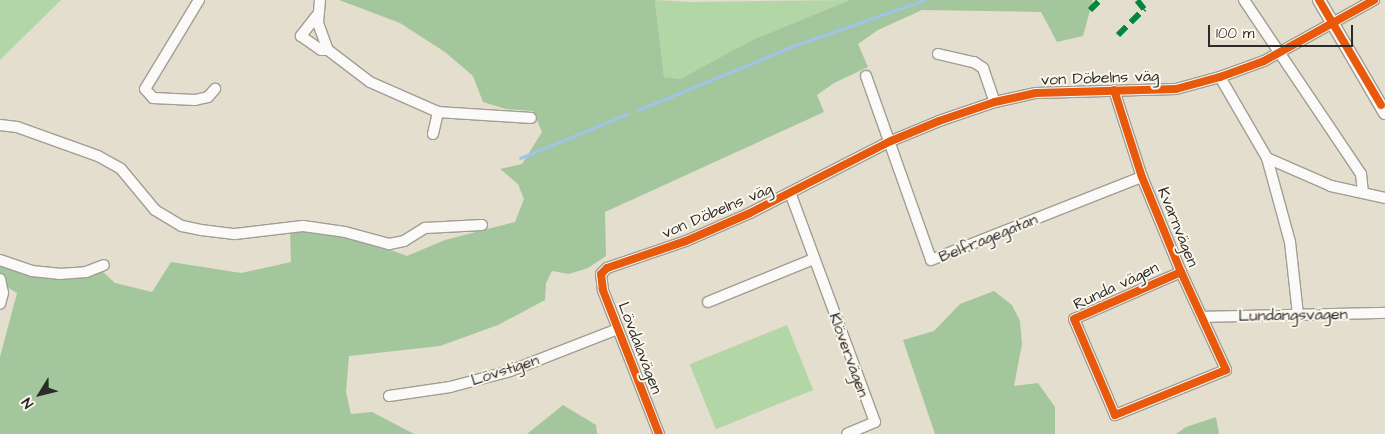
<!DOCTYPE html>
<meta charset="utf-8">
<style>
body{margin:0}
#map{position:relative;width:1385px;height:434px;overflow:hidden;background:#e3decd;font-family:"Architects Daughter",sans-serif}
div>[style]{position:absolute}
.green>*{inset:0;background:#b3d6a7;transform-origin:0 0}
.forest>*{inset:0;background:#a4c69c}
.stream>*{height:3px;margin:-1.5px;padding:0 1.5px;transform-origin:1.5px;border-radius:1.5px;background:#a0c4e7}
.roads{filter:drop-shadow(1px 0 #a09e94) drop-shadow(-1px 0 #a09e94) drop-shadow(0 1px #a09e94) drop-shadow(0 -1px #a09e94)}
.minor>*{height:10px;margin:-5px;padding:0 5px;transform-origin:5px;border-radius:5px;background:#fbfaf8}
.tertiary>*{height:12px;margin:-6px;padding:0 6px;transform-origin:6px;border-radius:6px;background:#fbfaf8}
.quiet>*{height:6px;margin-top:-3px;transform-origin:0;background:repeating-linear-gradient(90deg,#00873e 0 12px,transparent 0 18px)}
.cycleway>*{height:8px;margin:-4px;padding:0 4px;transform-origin:4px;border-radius:4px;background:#e8590c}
span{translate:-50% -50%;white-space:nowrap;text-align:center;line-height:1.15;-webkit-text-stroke:4px #fbf7ec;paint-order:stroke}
.street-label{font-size:16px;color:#2b2b2b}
.north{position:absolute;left:15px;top:369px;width:50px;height:50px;-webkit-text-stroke:4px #fbf7ec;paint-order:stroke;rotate:234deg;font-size:14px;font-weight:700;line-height:20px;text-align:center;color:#2b2b2b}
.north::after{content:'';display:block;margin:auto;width:18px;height:22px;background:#2b2b2b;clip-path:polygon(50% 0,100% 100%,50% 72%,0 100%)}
.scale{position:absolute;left:1208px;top:25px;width:145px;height:22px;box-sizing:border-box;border:2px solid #2b2b2b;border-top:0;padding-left:6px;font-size:15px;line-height:18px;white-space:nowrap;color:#2b2b2b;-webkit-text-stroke:4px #fbf7ec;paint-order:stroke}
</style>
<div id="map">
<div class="green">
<div style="clip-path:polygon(0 0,61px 0,0 60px)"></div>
<div style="clip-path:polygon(655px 0,690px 2px,850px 0,752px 40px,680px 79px,664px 77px)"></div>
<div style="left:787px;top:325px;width:70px;height:105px;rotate:68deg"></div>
</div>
<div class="forest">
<div style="clip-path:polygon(339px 0,655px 0,664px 77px,680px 79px,752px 40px,850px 0,1093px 0,1083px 36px,1057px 42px,1041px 12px,922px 10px,878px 30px,858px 44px,868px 67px,834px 83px,817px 95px,824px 112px,605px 212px,606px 256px,588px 268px,569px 274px,552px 271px,546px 283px,545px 300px,498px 325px,440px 346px,349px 356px,346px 392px,351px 414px,372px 412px,414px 434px,0 434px,0 357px,17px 293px,0 283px,0 262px,34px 276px,67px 278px,103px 272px,115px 283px,152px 292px,171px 262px,241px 273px,291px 262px,290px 231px,307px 229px,342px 232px,407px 256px,445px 240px,515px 222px,524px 199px,518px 184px,500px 169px,522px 164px,542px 132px,533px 111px,506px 109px,483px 102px,473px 76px,445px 52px,400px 23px)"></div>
<div style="clip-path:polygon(994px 291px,1012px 305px,1020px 321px,1022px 344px,1014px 386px,1038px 383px,1055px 407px,1055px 434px,935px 434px,903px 340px,934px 331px,960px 304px)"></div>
<div style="clip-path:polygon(563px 405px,596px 425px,597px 434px,527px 434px)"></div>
<div style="clip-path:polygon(1216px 417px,1219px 434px,1176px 434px,1186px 427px)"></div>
</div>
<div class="stream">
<div style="left:638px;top:110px;width:168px;rotate:-22.4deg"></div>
<div style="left:793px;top:46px;width:139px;rotate:-19.3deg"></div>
<div style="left:520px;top:158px;width:116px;rotate:-22.4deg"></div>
</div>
<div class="roads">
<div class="minor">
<div style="left:199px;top:0;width:104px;rotate:121.2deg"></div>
<div style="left:145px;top:89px;width:12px;rotate:48deg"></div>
<div style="left:153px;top:98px;width:42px;rotate:2.7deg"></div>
<div style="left:195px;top:100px;width:13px;rotate:-13deg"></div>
<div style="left:208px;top:97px;width:11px;rotate:-49deg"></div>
<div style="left:320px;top:0;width:23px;rotate:95deg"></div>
<div style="left:318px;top:23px;width:29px;rotate:70deg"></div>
<div style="left:328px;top:50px;width:53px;rotate:37.3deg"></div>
<div style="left:370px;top:82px;width:74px;rotate:23.8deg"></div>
<div style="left:438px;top:112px;width:93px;rotate:3.7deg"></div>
<div style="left:1244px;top:0;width:210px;rotate:56.1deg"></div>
<div style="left:1361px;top:174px;width:18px;rotate:84deg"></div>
<div style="left:318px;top:14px;width:28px;rotate:128deg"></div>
<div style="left:301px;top:36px;width:24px;rotate:35deg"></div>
<div style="left:321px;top:50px;width:7px"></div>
<div style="left:938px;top:54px;width:37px;rotate:13deg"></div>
<div style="left:974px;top:62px;width:11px;rotate:34deg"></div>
<div style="left:983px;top:68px;width:36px;rotate:71deg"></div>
<div style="left:866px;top:76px;width:195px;rotate:70.5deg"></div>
<div style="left:931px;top:260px;width:227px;rotate:-21.5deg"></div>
<div style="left:1220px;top:77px;width:94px;rotate:59.9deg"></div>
<div style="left:1267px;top:158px;width:87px;rotate:74.7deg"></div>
<div style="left:1290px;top:242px;width:72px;rotate:83.7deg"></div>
<div style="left:1114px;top:90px;width:91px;rotate:72.2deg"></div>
<div style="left:1142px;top:177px;width:103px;rotate:67.7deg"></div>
<div style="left:1181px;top:272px;width:108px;rotate:65.3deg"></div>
<div style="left:1226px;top:370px;width:120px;rotate:157.9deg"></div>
<div style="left:1115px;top:415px;width:104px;rotate:-113.1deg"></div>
<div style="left:1074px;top:319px;width:117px;rotate:-23.7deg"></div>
<div style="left:0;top:125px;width:17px;rotate:7deg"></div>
<div style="left:17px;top:127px;width:86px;rotate:19.7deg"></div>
<div style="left:98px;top:156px;width:26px;rotate:29deg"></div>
<div style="left:121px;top:169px;width:53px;rotate:50.3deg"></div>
<div style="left:155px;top:210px;width:31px;rotate:31deg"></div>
<div style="left:182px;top:226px;width:19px;rotate:12deg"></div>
<div style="left:201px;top:230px;width:34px;rotate:7deg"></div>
<div style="left:235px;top:234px;width:68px;rotate:-6.7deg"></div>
<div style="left:303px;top:226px;width:42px;rotate:8.1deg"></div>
<div style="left:345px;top:232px;width:46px;rotate:15.3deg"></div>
<div style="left:389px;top:244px;width:15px;rotate:-11deg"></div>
<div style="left:404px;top:241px;width:25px;rotate:-32deg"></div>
<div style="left:425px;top:228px;width:57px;rotate:-3deg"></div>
<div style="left:433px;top:134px;width:23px;rotate:-77deg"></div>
<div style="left:1267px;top:158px;width:70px;rotate:23.6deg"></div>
<div style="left:1331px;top:186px;width:55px;rotate:12.5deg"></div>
<div style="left:791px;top:195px;width:242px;rotate:69.7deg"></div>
<div style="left:875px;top:422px;width:30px;rotate:157deg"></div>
<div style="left:0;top:260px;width:34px;rotate:19deg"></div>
<div style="left:32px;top:271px;width:27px;rotate:6deg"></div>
<div style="left:59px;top:274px;width:27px;rotate:-4deg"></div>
<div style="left:86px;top:272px;width:19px;rotate:-21deg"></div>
<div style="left:0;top:279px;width:14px;rotate:78deg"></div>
<div style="left:3px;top:293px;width:11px;rotate:105deg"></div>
<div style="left:708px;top:302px;width:114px;rotate:-22.1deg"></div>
<div style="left:1202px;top:317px;width:183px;rotate:-1.3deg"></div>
<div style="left:389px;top:396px;width:62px;rotate:-8.4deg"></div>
<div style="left:450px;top:387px;width:62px;rotate:-14.9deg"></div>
<div style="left:510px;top:371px;width:116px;rotate:-21.3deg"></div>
<div style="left:659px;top:434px;width:155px;rotate:-111.3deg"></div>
<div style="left:603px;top:290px;width:16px;rotate:-97deg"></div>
<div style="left:601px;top:274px;width:8px;rotate:-45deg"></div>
<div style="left:607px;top:268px;width:83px;rotate:-18.9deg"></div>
<div style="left:686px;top:241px;width:70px;rotate:-23.6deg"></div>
<div style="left:750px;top:213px;width:158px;rotate:-27.1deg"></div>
<div style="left:891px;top:141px;width:52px;rotate:-22.6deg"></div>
<div style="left:939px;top:121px;width:59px;rotate:-18.7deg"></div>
<div style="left:995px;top:102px;width:42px;rotate:-12.4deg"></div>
<div style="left:1036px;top:93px;width:140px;rotate:-1.6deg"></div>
<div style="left:1176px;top:89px;width:46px;rotate:-15.3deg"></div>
<div style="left:1220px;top:77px;width:47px;rotate:-20deg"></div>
<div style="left:1264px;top:61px;width:126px;rotate:-29deg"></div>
</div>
<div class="tertiary">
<div style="left:1319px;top:0;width:131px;rotate:59.7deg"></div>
</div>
</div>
<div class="quiet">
<div style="left:1090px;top:10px;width:14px;rotate:-45deg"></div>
<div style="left:1118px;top:35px;width:37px;rotate:-45deg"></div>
<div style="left:1144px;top:9px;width:11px;rotate:-128deg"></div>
</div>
<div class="cycleway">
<div style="left:1319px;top:0;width:122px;rotate:59.4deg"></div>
<div style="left:1114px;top:90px;width:91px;rotate:72.2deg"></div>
<div style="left:1142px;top:177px;width:103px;rotate:67.7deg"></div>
<div style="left:1181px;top:272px;width:108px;rotate:65.3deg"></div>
<div style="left:1226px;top:370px;width:120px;rotate:157.9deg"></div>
<div style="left:1115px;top:415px;width:104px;rotate:-113.1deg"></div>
<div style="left:1074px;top:319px;width:117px;rotate:-23.7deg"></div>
<div style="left:659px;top:434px;width:155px;rotate:-111.3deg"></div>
<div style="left:603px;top:290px;width:16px;rotate:-97deg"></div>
<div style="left:601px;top:274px;width:8px;rotate:-45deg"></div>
<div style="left:607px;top:268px;width:83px;rotate:-18.9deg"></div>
<div style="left:686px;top:241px;width:70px;rotate:-23.6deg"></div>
<div style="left:750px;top:213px;width:158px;rotate:-27.1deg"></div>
<div style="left:891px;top:141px;width:52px;rotate:-22.6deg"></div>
<div style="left:939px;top:121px;width:59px;rotate:-18.7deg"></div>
<div style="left:995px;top:102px;width:42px;rotate:-12.4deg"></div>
<div style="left:1036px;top:93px;width:140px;rotate:-1.6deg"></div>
<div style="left:1176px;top:89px;width:46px;rotate:-15.3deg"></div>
<div style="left:1220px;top:77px;width:47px;rotate:-20deg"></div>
<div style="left:1264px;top:61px;width:126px;rotate:-29deg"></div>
</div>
<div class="street-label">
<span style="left:1100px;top:78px;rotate:-2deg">von Döbelns väg</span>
<span style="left:717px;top:211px;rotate:-23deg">von Döbelns väg</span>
<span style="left:1178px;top:227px;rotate:68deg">Kvarnvägen</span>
<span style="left:988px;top:238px;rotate:-22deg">Belfragegatan</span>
<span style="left:1116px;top:286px;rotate:-25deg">Runda vägen</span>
<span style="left:1293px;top:315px;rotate:-1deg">Lundängsvägen</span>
<span style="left:640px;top:348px;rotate:69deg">Lövdalavägen</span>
<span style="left:849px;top:355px;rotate:70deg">Klövervägen</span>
<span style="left:505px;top:370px;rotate:-18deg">Lövstigen</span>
</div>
<div class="north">N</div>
<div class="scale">100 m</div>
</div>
